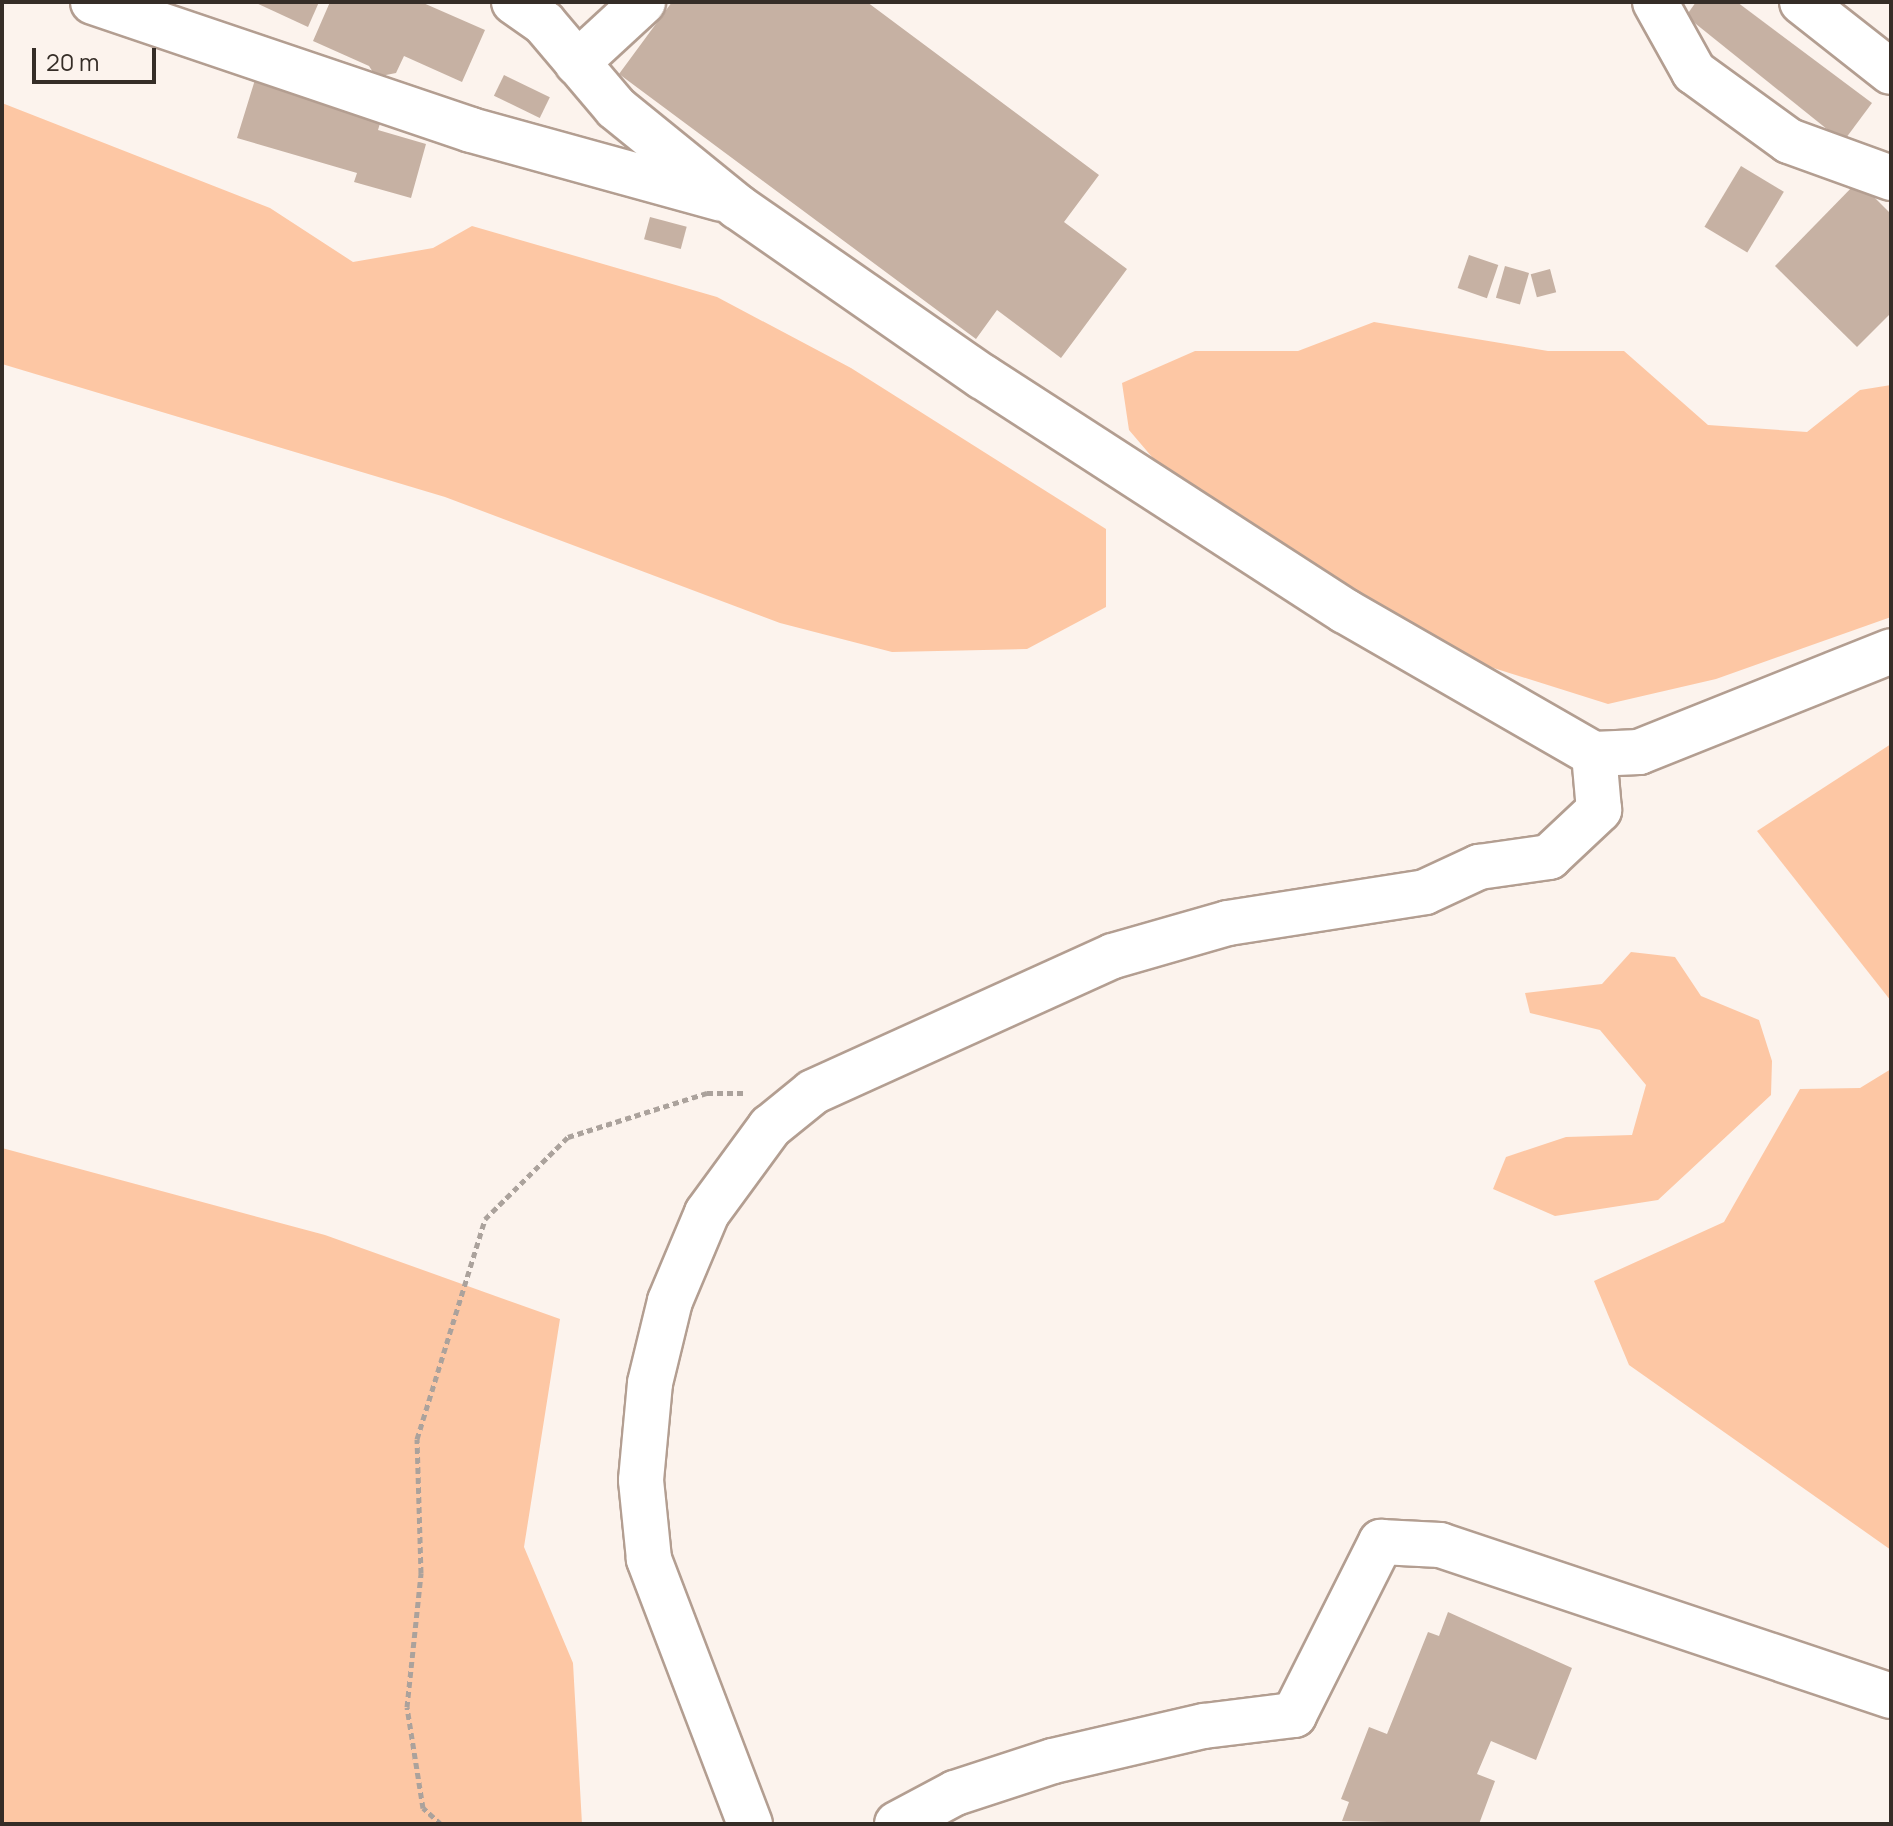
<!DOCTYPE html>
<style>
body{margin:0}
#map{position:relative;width:1893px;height:1826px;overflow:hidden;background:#fcf3ed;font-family:Manrope,sans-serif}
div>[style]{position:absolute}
.green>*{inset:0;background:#fdc7a4}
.building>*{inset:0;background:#c6b1a3;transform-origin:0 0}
.path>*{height:5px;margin-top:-2.5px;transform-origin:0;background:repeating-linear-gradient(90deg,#aba29c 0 6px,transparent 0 10px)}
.roads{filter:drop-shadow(2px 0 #b39e91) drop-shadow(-2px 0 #b39e91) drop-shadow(0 2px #b39e91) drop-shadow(0 -2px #b39e91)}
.minor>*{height:44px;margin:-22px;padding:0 22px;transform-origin:22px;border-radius:22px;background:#fff}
span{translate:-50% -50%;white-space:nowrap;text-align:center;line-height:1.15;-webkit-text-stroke:6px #fcf3ed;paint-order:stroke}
.frame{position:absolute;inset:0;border:4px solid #352d27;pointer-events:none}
.scale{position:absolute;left:32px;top:48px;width:124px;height:36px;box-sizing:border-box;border:4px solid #352d27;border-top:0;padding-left:10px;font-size:24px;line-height:28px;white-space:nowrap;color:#352d27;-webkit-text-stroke:6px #fcf3ed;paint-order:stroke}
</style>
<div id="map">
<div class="green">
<div style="clip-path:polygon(2px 103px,270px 208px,353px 262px,433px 248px,472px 226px,717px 297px,851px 368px,1106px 529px,1106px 607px,1027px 649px,892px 652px,780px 623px,445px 497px,2px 364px)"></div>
<div style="clip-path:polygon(1374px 322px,1548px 351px,1624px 351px,1708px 425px,1807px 432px,1860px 390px,1891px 385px,1891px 617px,1716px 679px,1608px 704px,1465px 659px,1169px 477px,1129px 430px,1122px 383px,1195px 351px,1298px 351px)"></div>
<div style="clip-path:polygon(1891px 744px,1891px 1001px,1757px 831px)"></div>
<div style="clip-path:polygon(1631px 952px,1675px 957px,1701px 996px,1759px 1020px,1772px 1061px,1771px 1095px,1658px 1200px,1555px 1216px,1493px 1189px,1506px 1157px,1566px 1137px,1632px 1135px,1646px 1085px,1600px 1030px,1530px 1013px,1525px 993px,1602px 984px)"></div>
<div style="clip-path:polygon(1891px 1069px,1891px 1550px,1629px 1365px,1594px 1281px,1724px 1222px,1800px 1089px,1860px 1088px)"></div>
<div style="clip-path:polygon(2px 1148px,325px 1235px,560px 1319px,524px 1547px,573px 1663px,582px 1824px,2px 1824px)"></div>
</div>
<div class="building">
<div style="clip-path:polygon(254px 2px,319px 2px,308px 27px)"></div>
<div style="clip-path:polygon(330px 2px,421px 2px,485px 30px,462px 82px,404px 56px,396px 73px,376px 77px,369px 66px,313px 41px)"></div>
<div style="clip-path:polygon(672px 2px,867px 2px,1099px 175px,1064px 222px,1127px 269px,1061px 358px,997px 310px,976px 339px,619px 74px)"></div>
<div style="clip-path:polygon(1696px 2px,1737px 2px,1872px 103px,1843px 142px,1686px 16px)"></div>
<div style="clip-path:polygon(258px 70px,385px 107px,378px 130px,426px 144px,411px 198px,354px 182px,357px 173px,237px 138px)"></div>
<div style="left:504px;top:75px;width:51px;height:23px;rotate:26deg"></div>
<div style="left:1741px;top:166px;width:50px;height:71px;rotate:31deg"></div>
<div style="clip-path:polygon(1858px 181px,1891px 214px,1891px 313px,1857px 347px,1775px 266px)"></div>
<div style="left:650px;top:217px;width:38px;height:23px;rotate:15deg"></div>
<div style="left:1469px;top:255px;width:31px;height:35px;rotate:19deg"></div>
<div style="left:1505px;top:266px;width:25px;height:33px;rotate:16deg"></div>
<div style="left:1550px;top:269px;width:24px;height:20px;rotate:75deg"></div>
<div style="clip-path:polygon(1448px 1612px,1572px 1668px,1536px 1760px,1491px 1741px,1477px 1774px,1495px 1781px,1479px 1824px,1342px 1821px,1349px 1802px,1341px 1799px,1369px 1727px,1387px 1734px,1428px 1632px,1439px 1636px)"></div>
</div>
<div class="path">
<div style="left:441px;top:1824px;width:24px;rotate:-138deg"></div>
<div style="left:423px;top:1808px;width:102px;rotate:-99deg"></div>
<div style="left:407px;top:1707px;width:135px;rotate:-84deg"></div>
<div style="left:421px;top:1573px;width:134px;rotate:-91.7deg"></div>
<div style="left:417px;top:1439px;width:230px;rotate:-72.8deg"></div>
<div style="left:485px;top:1219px;width:117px;rotate:-44.7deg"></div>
<div style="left:568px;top:1137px;width:146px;rotate:-17.6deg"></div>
<div style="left:707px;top:1093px;width:37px"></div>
</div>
<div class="roads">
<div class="minor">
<div style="left:93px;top:2px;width:399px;rotate:18.7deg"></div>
<div style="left:471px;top:130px;width:259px;rotate:15.4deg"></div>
<div style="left:514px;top:2px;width:37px;rotate:35deg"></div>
<div style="left:544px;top:23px;width:111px;rotate:49.7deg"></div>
<div style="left:616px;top:108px;width:157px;rotate:39.1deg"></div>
<div style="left:738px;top:207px;width:298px;rotate:34.8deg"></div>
<div style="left:983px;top:377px;width:431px;rotate:32.9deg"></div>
<div style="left:1345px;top:611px;width:287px;rotate:29.9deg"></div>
<div style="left:1594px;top:754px;width:45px;rotate:-2.5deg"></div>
<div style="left:1639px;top:752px;width:271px;rotate:-21.8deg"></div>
<div style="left:1655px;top:2px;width:80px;rotate:60.9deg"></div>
<div style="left:1694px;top:72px;width:117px;rotate:36deg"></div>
<div style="left:1789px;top:141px;width:109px;rotate:19.9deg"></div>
<div style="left:1802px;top:2px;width:113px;rotate:38.2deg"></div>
<div style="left:577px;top:63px;width:90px;rotate:-42.7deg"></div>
<div style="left:750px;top:1824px;width:284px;rotate:-110.9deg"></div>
<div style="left:649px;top:1559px;width:79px;rotate:-95.8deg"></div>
<div style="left:641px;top:1480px;width:97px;rotate:-84.7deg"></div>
<div style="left:650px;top:1383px;width:84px;rotate:-76.3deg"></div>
<div style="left:670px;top:1301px;width:95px;rotate:-67.2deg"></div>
<div style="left:707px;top:1213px;width:107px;rotate:-53.8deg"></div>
<div style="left:770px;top:1127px;width:55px;rotate:-39.1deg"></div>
<div style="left:813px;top:1092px;width:329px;rotate:-24.4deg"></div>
<div style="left:1113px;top:956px;width:120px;rotate:-16deg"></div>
<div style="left:1228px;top:923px;width:199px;rotate:-8.9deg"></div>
<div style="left:1425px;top:892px;width:60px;rotate:-24.8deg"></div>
<div style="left:1479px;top:867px;width:71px;rotate:-8.1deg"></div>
<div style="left:1549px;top:857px;width:69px;rotate:-43.2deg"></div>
<div style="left:1599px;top:810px;width:56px;rotate:-95.1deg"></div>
<div style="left:897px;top:1824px;width:66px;rotate:-28.1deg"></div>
<div style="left:955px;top:1793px;width:103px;rotate:-18.1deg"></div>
<div style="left:1053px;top:1761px;width:155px;rotate:-13.1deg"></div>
<div style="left:1204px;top:1726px;width:91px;rotate:-7deg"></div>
<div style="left:1294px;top:1715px;width:194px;rotate:-63.3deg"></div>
<div style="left:1381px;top:1542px;width:59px;rotate:2.9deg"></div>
<div style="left:1440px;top:1545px;width:476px;rotate:18.5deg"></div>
</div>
</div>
<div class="frame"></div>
<div class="scale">20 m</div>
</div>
